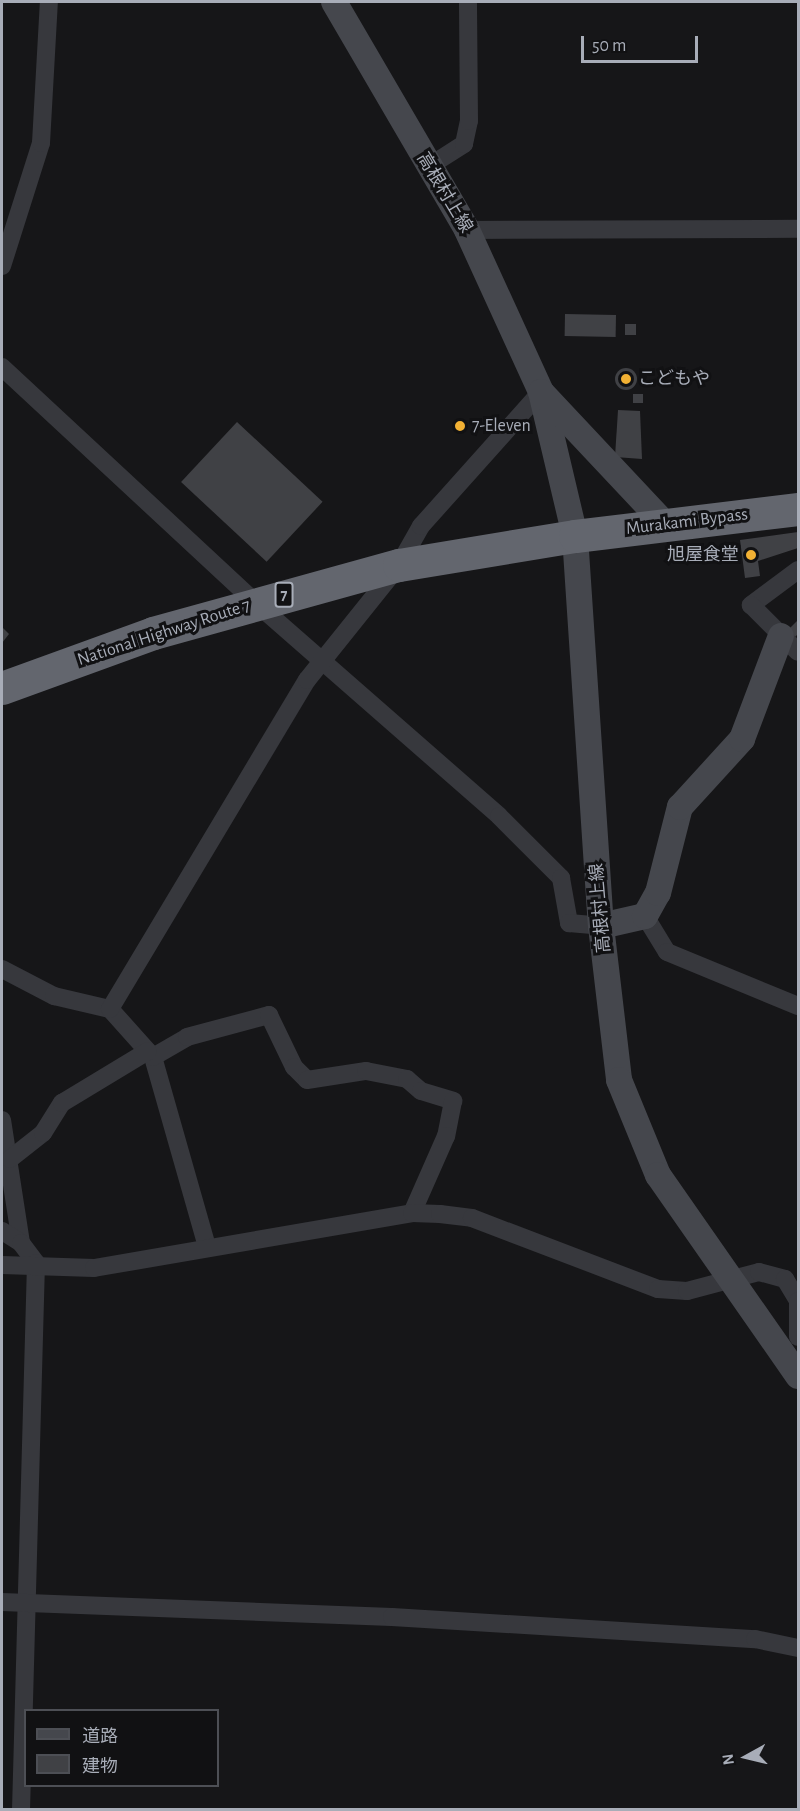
<!DOCTYPE html>
<meta charset="utf-8">
<style>
body{margin:0}
#map{position:relative;width:800px;height:1811px;overflow:hidden;background:#161618;font-family:"Alegreya Sans","Noto Sans JP",sans-serif}
div>[style]{position:absolute}
.building>*{inset:0;background:#404145;transform-origin:0 0}
.round{border-radius:50%}
.street>*{height:18px;margin:-9px;padding:0 9px;transform-origin:9px;border-radius:9px;background:#37383d}
.secondary>*{height:26px;margin:-13px;padding:0 13px;transform-origin:13px;border-radius:13px;background:#45474d}
.highway>*{height:33px;margin:-16.5px;padding:0 16.5px;transform-origin:16.5px;border-radius:16.5px;background:#63666e}
.dots>*{width:16px;height:16px;translate:-50% -50%;box-sizing:border-box;border:3px solid #111113;border-radius:50%}
span{translate:-50% -50%;white-space:nowrap;text-align:center;line-height:1.15;-webkit-text-stroke:6px #111113;paint-order:stroke}
.shield-label span{padding:2px 4px;background:#111113;border:2px solid;border-radius:4px;-webkit-text-stroke-width:0}
.shield-label{font-size:16px;color:#a8adb8;font-weight:700}
.street-label{font-size:18px;color:#a8adb8}
.poi-label{font-size:18px;color:#a8adb8}
.left{translate:0 -50%;text-align:left}
.right{translate:-100% -50%;text-align:right}
.frame{position:absolute;inset:0;border:3px solid #a8adb8;pointer-events:none}
.legend{position:absolute;left:24px;top:1709px;width:195px;height:78px;box-sizing:border-box;background:#111113;border:2px solid #4d4f55;margin:0;padding:8px 10px;list-style:none;font-size:18px;color:#a8adb8}
.legend li{display:flex;align-items:center;gap:12px;height:30px}
.legend b{width:30px;border:2px solid #4d4f55}
.north{position:absolute;left:716px;top:1727px;width:60px;height:60px;-webkit-text-stroke:4px #111113;paint-order:stroke;rotate:262deg;font-size:16px;font-weight:700;line-height:24px;text-align:center;color:#a8adb8}
.north::after{content:'';display:block;margin:auto;width:21px;height:27px;background:#a8adb8;clip-path:polygon(50% 0,100% 100%,50% 72%,0 100%)}
.scale{position:absolute;left:581px;top:36px;width:117px;height:27px;box-sizing:border-box;border:3px solid #a8adb8;border-top:0;padding-left:8px;font-size:18px;line-height:21px;white-space:nowrap;color:#a8adb8;-webkit-text-stroke:4px #111113;paint-order:stroke}
</style>
<div id="map">
<div class="building">
<div style="left:565px;top:314px;width:51px;height:22px;rotate:1deg"></div>
<div style="left:625px;top:324px;width:11px;height:11px"></div>
<div class="round" style="left:615px;top:368px;width:22px;height:22px"></div>
<div style="left:633px;top:394px;width:10px;height:9px"></div>
<div style="clip-path:polygon(618px 410px,640px 411px,642px 459px,615px 457px)"></div>
<div style="left:237px;top:422px;width:117px;height:82px;rotate:43deg"></div>
<div style="clip-path:polygon(798px 532px,798px 548px,758px 561px,760px 576px,745px 578px,740px 540px)"></div>
<div style="clip-path:polygon(798px 620px,798px 634px,795px 637px,788px 630px)"></div>
<div style="clip-path:polygon(2px 627px,9px 634px,2px 643px)"></div>
</div>
<div class="street">
<div style="left:428px;top:167px;width:43px;rotate:-32.6deg"></div>
<div style="left:464px;top:144px;width:24px;rotate:-78deg"></div>
<div style="left:469px;top:121px;width:119px;rotate:-90.5deg"></div>
<div style="left:467px;top:230px;width:331px;rotate:-0.2deg"></div>
<div style="left:2px;top:266px;width:129px;rotate:-72.4deg"></div>
<div style="left:41px;top:143px;width:141px;rotate:-86.8deg"></div>
<div style="left:2px;top:367px;width:347px;rotate:42.9deg"></div>
<div style="left:256px;top:603px;width:323px;rotate:41.2deg"></div>
<div style="left:499px;top:816px;width:88px;rotate:45deg"></div>
<div style="left:561px;top:878px;width:46px;rotate:79.9deg"></div>
<div style="left:569px;top:923px;width:32px;rotate:5deg"></div>
<div style="left:798px;top:570px;width:59px;rotate:143.3deg"></div>
<div style="left:751px;top:605px;width:66px;rotate:45deg"></div>
<div style="left:645px;top:916px;width:42px;rotate:58.6deg"></div>
<div style="left:667px;top:952px;width:142px;rotate:22.4deg"></div>
<div style="left:2px;top:969px;width:59px;rotate:27.4deg"></div>
<div style="left:54px;top:996px;width:57px;rotate:13.1deg"></div>
<div style="left:110px;top:1009px;width:64px;rotate:48.1deg"></div>
<div style="left:153px;top:1057px;width:197px;rotate:74.1deg"></div>
<div style="left:110px;top:1009px;width:383px;rotate:-59.1deg"></div>
<div style="left:307px;top:680px;width:147px;rotate:-51.3deg"></div>
<div style="left:399px;top:565px;width:45px;rotate:-60.6deg"></div>
<div style="left:421px;top:526px;width:180px;rotate:-48.2deg"></div>
<div style="left:153px;top:1057px;width:39px;rotate:-30deg"></div>
<div style="left:187px;top:1037px;width:85px;rotate:-15deg"></div>
<div style="left:269px;top:1015px;width:58px;rotate:64.3deg"></div>
<div style="left:294px;top:1067px;width:18px;rotate:45deg"></div>
<div style="left:307px;top:1080px;width:60px;rotate:-8.7deg"></div>
<div style="left:366px;top:1071px;width:42px;rotate:11deg"></div>
<div style="left:407px;top:1079px;width:18px;rotate:41deg"></div>
<div style="left:421px;top:1091px;width:34px;rotate:17deg"></div>
<div style="left:453px;top:1101px;width:36px;rotate:101deg"></div>
<div style="left:446px;top:1136px;width:84px;rotate:113.8deg"></div>
<div style="left:2px;top:1120px;width:124px;rotate:81.2deg"></div>
<div style="left:10px;top:1159px;width:42px;rotate:-38.2deg"></div>
<div style="left:43px;top:1133px;width:36px;rotate:-58deg"></div>
<div style="left:62px;top:1103px;width:100px;rotate:-31.2deg"></div>
<div style="left:2px;top:1231px;width:22px;rotate:32deg"></div>
<div style="left:21px;top:1243px;width:25px;rotate:53deg"></div>
<div style="left:36px;top:1263px;width:547px;rotate:91.57deg"></div>
<div style="left:2px;top:1265px;width:92px;rotate:1.9deg"></div>
<div style="left:94px;top:1268px;width:323px;rotate:-9.8deg"></div>
<div style="left:412px;top:1213px;width:28px;rotate:2deg"></div>
<div style="left:440px;top:1214px;width:32px;rotate:7deg"></div>
<div style="left:472px;top:1218px;width:199px;rotate:20.9deg"></div>
<div style="left:658px;top:1289px;width:29px;rotate:4deg"></div>
<div style="left:687px;top:1291px;width:74px;rotate:-14.8deg"></div>
<div style="left:759px;top:1272px;width:27px;rotate:15deg"></div>
<div style="left:785px;top:1279px;width:26px;rotate:59deg"></div>
<div style="left:798px;top:1301px;width:36px;rotate:90deg"></div>
<div style="left:2px;top:1602px;width:390px;rotate:2.2deg"></div>
<div style="left:392px;top:1617px;width:364px;rotate:3.5deg"></div>
<div style="left:755px;top:1639px;width:44px;rotate:11.8deg"></div>
</div>
<div class="secondary">
<div style="left:334px;top:2px;width:264px;rotate:59.7deg"></div>
<div style="left:467px;top:230px;width:178px;rotate:65.4deg"></div>
<div style="left:541px;top:392px;width:148px;rotate:76.7deg"></div>
<div style="left:575px;top:536px;width:391px;rotate:86.2deg"></div>
<div style="left:601px;top:926px;width:155px;rotate:83.3deg"></div>
<div style="left:619px;top:1080px;width:103px;rotate:67.7deg"></div>
<div style="left:658px;top:1175px;width:245px;rotate:55.1deg"></div>
<div style="left:541px;top:392px;width:181px;rotate:46.8deg"></div>
<div style="left:601px;top:926px;width:45px;rotate:-12.8deg"></div>
<div style="left:645px;top:916px;width:26px;rotate:-61deg"></div>
<div style="left:658px;top:893px;width:89px;rotate:-75.7deg"></div>
<div style="left:680px;top:807px;width:92px;rotate:-47.6deg"></div>
<div style="left:742px;top:739px;width:110px;rotate:-69.3deg"></div>
</div>
<div class="highway">
<div style="left:2px;top:688px;width:161px;rotate:-20deg"></div>
<div style="left:153px;top:633px;width:255px;rotate:-15.5deg"></div>
<div style="left:399px;top:565px;width:178px;rotate:-9.4deg"></div>
<div style="left:575px;top:536px;width:225px;rotate:-6.9deg"></div>
</div>
<div class="dots">
<div style="left:626px;top:379px;background:#f2b134"></div>
<div style="left:460px;top:426px;background:#f2b134"></div>
<div style="left:751px;top:555px;background:#f2b134"></div>
</div>
<div class="shield-label">
<span style="left:284px;top:595px">7</span>
</div>
<div class="street-label">
<span style="left:444px;top:193px;rotate:59deg">高根村上線</span>
<span style="left:687px;top:522px;rotate:-7deg">Murakami Bypass</span>
<span style="left:164px;top:633px;rotate:-18deg">National Highway Route 7</span>
<span style="left:601px;top:908px;rotate:-95deg">高根村上線</span>
</div>
<div class="poi-label">
<span class="left" style="left:638px;top:379px">こどもや</span>
<span class="left" style="left:472px;top:426px">7-Eleven</span>
<span class="right" style="left:739px;top:555px">旭屋食堂</span>
</div>
<div class="frame"></div>
<ul class="legend">
<li><b style="height:8px;background:#45474d"></b>道路</li>
<li><b style="height:16px;background:#404145"></b>建物</li>
</ul>
<div class="north">N</div>
<div class="scale">50 m</div>
</div>
